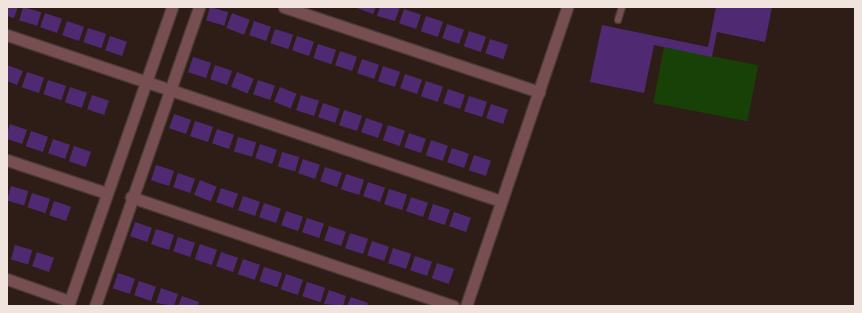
<!DOCTYPE html>
<style>
body{margin:0}
#map{position:relative;width:862px;height:313px;overflow:hidden;background:#2e1d16;font-family:"Noto Sans",sans-serif}
div>[style]{position:absolute}
.green>*{inset:0;background:#174106;transform-origin:0 0}
.building>*{inset:0;background:#4f2971;transform-origin:0 0}
.roads{filter:drop-shadow(1px 0 #493932) drop-shadow(-1px 0 #493932) drop-shadow(0 1px #493932) drop-shadow(0 -1px #493932)}
.service>*{height:6px;margin:-3px;padding:0 3px;transform-origin:3px;border-radius:3px;background:#774f52}
.minor>*{height:11px;margin:-5.5px;padding:0 5.5px;transform-origin:5.5px;border-radius:5.5px;background:#774f52}
span{translate:-50% -50%;white-space:nowrap;text-align:center;line-height:1.15;-webkit-text-stroke:4px #110906;paint-order:stroke}
.frame{position:absolute;inset:0;border:8px solid #f1e4df;pointer-events:none}
</style>
<div id="map">
<div class="green">
<div style="left:664px;top:47px;width:96px;height:57px;rotate:11deg"></div>
</div>
<div class="building">
<div style="clip-path:polygon(7px 7px,18px 7px,14px 18px,7px 16px)"></div>
<div style="left:23px;top:7px;width:19px;height:14px;rotate:16deg"></div>
<div style="left:210px;top:7px;width:19px;height:14px;rotate:16deg"></div>
<div style="clip-path:polygon(354px 7px,376px 7px,373px 14px)"></div>
<div style="clip-path:polygon(380px 7px,400px 7px,395px 21px,377px 16px)"></div>
<div style="clip-path:polygon(716px 7px,772px 7px,765px 42px,717px 32px,712px 57px,654px 45px,644px 93px,590px 82px,602px 25px,708px 47px)"></div>
<div style="left:404px;top:9px;width:18px;height:15px;rotate:19deg"></div>
<div style="left:45px;top:13px;width:18px;height:15px;rotate:19deg"></div>
<div style="left:232px;top:13px;width:19px;height:16px;rotate:21deg"></div>
<div style="left:426px;top:16px;width:18px;height:16px;rotate:19deg"></div>
<div style="left:67px;top:21px;width:18px;height:15px;rotate:19deg"></div>
<div style="left:254px;top:21px;width:18px;height:15px;rotate:19deg"></div>
<div style="left:447px;top:24px;width:18px;height:15px;rotate:19deg"></div>
<div style="left:88px;top:28px;width:19px;height:15px;rotate:18deg"></div>
<div style="left:275px;top:29px;width:19px;height:15px;rotate:18deg"></div>
<div style="left:469px;top:31px;width:18px;height:16px;rotate:19deg"></div>
<div style="left:110px;top:36px;width:18px;height:15px;rotate:19deg"></div>
<div style="left:297px;top:36px;width:18px;height:15px;rotate:19deg"></div>
<div style="left:490px;top:39px;width:19px;height:15px;rotate:18deg"></div>
<div style="left:318px;top:44px;width:19px;height:15px;rotate:18deg"></div>
<div style="left:340px;top:51px;width:18px;height:15px;rotate:19deg"></div>
<div style="left:193px;top:57px;width:19px;height:16px;rotate:18deg"></div>
<div style="left:362px;top:59px;width:18px;height:15px;rotate:19deg"></div>
<div style="clip-path:polygon(7px 65px,23px 71px,17px 85px,7px 81px)"></div>
<div style="left:215px;top:65px;width:18px;height:15px;rotate:19deg"></div>
<div style="left:383px;top:66px;width:18px;height:16px;rotate:19deg"></div>
<div style="left:27px;top:72px;width:18px;height:16px;rotate:19deg"></div>
<div style="left:237px;top:72px;width:18px;height:16px;rotate:22deg"></div>
<div style="left:405px;top:74px;width:18px;height:15px;rotate:19deg"></div>
<div style="left:48px;top:80px;width:19px;height:15px;rotate:18deg"></div>
<div style="left:258px;top:80px;width:18px;height:15px;rotate:19deg"></div>
<div style="left:426px;top:81px;width:18px;height:16px;rotate:19deg"></div>
<div style="left:70px;top:87px;width:18px;height:16px;rotate:19deg"></div>
<div style="left:280px;top:87px;width:18px;height:16px;rotate:22deg"></div>
<div style="left:448px;top:89px;width:18px;height:15px;rotate:19deg"></div>
<div style="left:92px;top:95px;width:18px;height:15px;rotate:19deg"></div>
<div style="left:301px;top:95px;width:19px;height:16px;rotate:18deg"></div>
<div style="left:469px;top:96px;width:19px;height:16px;rotate:18deg"></div>
<div style="left:323px;top:103px;width:18px;height:15px;rotate:19deg"></div>
<div style="left:491px;top:104px;width:18px;height:15px;rotate:19deg"></div>
<div style="left:344px;top:110px;width:19px;height:16px;rotate:18deg"></div>
<div style="left:174px;top:114px;width:18px;height:15px;rotate:19deg"></div>
<div style="left:366px;top:118px;width:18px;height:15px;rotate:19deg"></div>
<div style="left:195px;top:121px;width:19px;height:16px;rotate:18deg"></div>
<div style="left:10px;top:124px;width:18px;height:15px;rotate:19deg"></div>
<div style="left:388px;top:125px;width:18px;height:16px;rotate:19deg"></div>
<div style="left:217px;top:129px;width:18px;height:15px;rotate:19deg"></div>
<div style="left:31px;top:131px;width:18px;height:16px;rotate:19deg"></div>
<div style="left:409px;top:133px;width:18px;height:15px;rotate:19deg"></div>
<div style="left:238px;top:137px;width:19px;height:15px;rotate:16deg"></div>
<div style="left:53px;top:139px;width:18px;height:15px;rotate:19deg"></div>
<div style="left:431px;top:140px;width:18px;height:16px;rotate:19deg"></div>
<div style="left:260px;top:144px;width:18px;height:15px;rotate:19deg"></div>
<div style="left:74px;top:146px;width:18px;height:16px;rotate:19deg"></div>
<div style="left:452px;top:148px;width:18px;height:15px;rotate:19deg"></div>
<div style="left:282px;top:152px;width:18px;height:15px;rotate:16deg"></div>
<div style="left:474px;top:155px;width:18px;height:16px;rotate:19deg"></div>
<div style="left:303px;top:159px;width:18px;height:15px;rotate:19deg"></div>
<div style="left:156px;top:165px;width:19px;height:16px;rotate:18deg"></div>
<div style="left:325px;top:167px;width:18px;height:15px;rotate:19deg"></div>
<div style="left:178px;top:173px;width:18px;height:15px;rotate:19deg"></div>
<div style="left:346px;top:174px;width:19px;height:16px;rotate:18deg"></div>
<div style="left:200px;top:180px;width:18px;height:16px;rotate:22deg"></div>
<div style="left:368px;top:182px;width:18px;height:15px;rotate:19deg"></div>
<div style="left:11px;top:186px;width:18px;height:15px;rotate:16deg"></div>
<div style="left:221px;top:188px;width:18px;height:15px;rotate:19deg"></div>
<div style="left:389px;top:189px;width:19px;height:16px;rotate:18deg"></div>
<div style="left:32px;top:193px;width:19px;height:15px;rotate:18deg"></div>
<div style="left:243px;top:196px;width:18px;height:15px;rotate:19deg"></div>
<div style="left:411px;top:197px;width:18px;height:15px;rotate:19deg"></div>
<div style="left:54px;top:201px;width:18px;height:15px;rotate:19deg"></div>
<div style="left:264px;top:203px;width:18px;height:15px;rotate:19deg"></div>
<div style="left:433px;top:204px;width:18px;height:16px;rotate:19deg"></div>
<div style="left:286px;top:211px;width:18px;height:15px;rotate:19deg"></div>
<div style="left:454px;top:212px;width:18px;height:15px;rotate:19deg"></div>
<div style="left:307px;top:218px;width:18px;height:15px;rotate:19deg"></div>
<div style="left:135px;top:222px;width:18px;height:15px;rotate:19deg"></div>
<div style="left:329px;top:226px;width:18px;height:15px;rotate:19deg"></div>
<div style="left:156px;top:229px;width:19px;height:16px;rotate:18deg"></div>
<div style="left:350px;top:233px;width:19px;height:16px;rotate:18deg"></div>
<div style="left:178px;top:237px;width:18px;height:15px;rotate:19deg"></div>
<div style="left:372px;top:241px;width:18px;height:15px;rotate:19deg"></div>
<div style="left:200px;top:244px;width:18px;height:16px;rotate:19deg"></div>
<div style="left:15px;top:245px;width:18px;height:15px;rotate:16deg"></div>
<div style="left:393px;top:248px;width:19px;height:16px;rotate:18deg"></div>
<div style="left:37px;top:252px;width:18px;height:15px;rotate:19deg"></div>
<div style="left:221px;top:252px;width:18px;height:15px;rotate:19deg"></div>
<div style="left:415px;top:256px;width:18px;height:15px;rotate:19deg"></div>
<div style="left:243px;top:259px;width:18px;height:16px;rotate:19deg"></div>
<div style="left:437px;top:263px;width:18px;height:16px;rotate:19deg"></div>
<div style="left:264px;top:267px;width:19px;height:15px;rotate:18deg"></div>
<div style="left:118px;top:273px;width:18px;height:16px;rotate:19deg"></div>
<div style="left:286px;top:274px;width:18px;height:16px;rotate:19deg"></div>
<div style="left:139px;top:281px;width:18px;height:15px;rotate:19deg"></div>
<div style="left:307px;top:282px;width:19px;height:15px;rotate:18deg"></div>
<div style="clip-path:polygon(161px 288px,178px 294px,174px 306px,156px 303px)"></div>
<div style="clip-path:polygon(329px 290px,346px 296px,343px 306px,324px 304px)"></div>
<div style="clip-path:polygon(182px 296px,199px 302px,198px 306px,178px 306px)"></div>
<div style="clip-path:polygon(351px 297px,368px 303px,367px 306px,347px 306px)"></div>
</div>
<div class="roads">
<div class="service">
<div style="left:618px;top:20px;width:14px;rotate:-73deg"></div>
</div>
<div class="minor">
<div style="left:284px;top:7px;width:269px;rotate:18.4deg"></div>
<div style="left:7px;top:35px;width:521px;rotate:18.57deg"></div>
<div style="left:7px;top:160px;width:104px;rotate:18.4deg"></div>
<div style="left:131px;top:197px;width:340px;rotate:18.7deg"></div>
<div style="left:7px;top:279px;width:66px;rotate:19.5deg"></div>
<div style="left:68px;top:306px;width:317px;rotate:-70.8deg"></div>
<div style="left:95px;top:306px;width:317px;rotate:-70.8deg"></div>
<div style="left:466px;top:306px;width:316px;rotate:-71.3deg"></div>
</div>
</div>
<div class="frame"></div>
</div>
